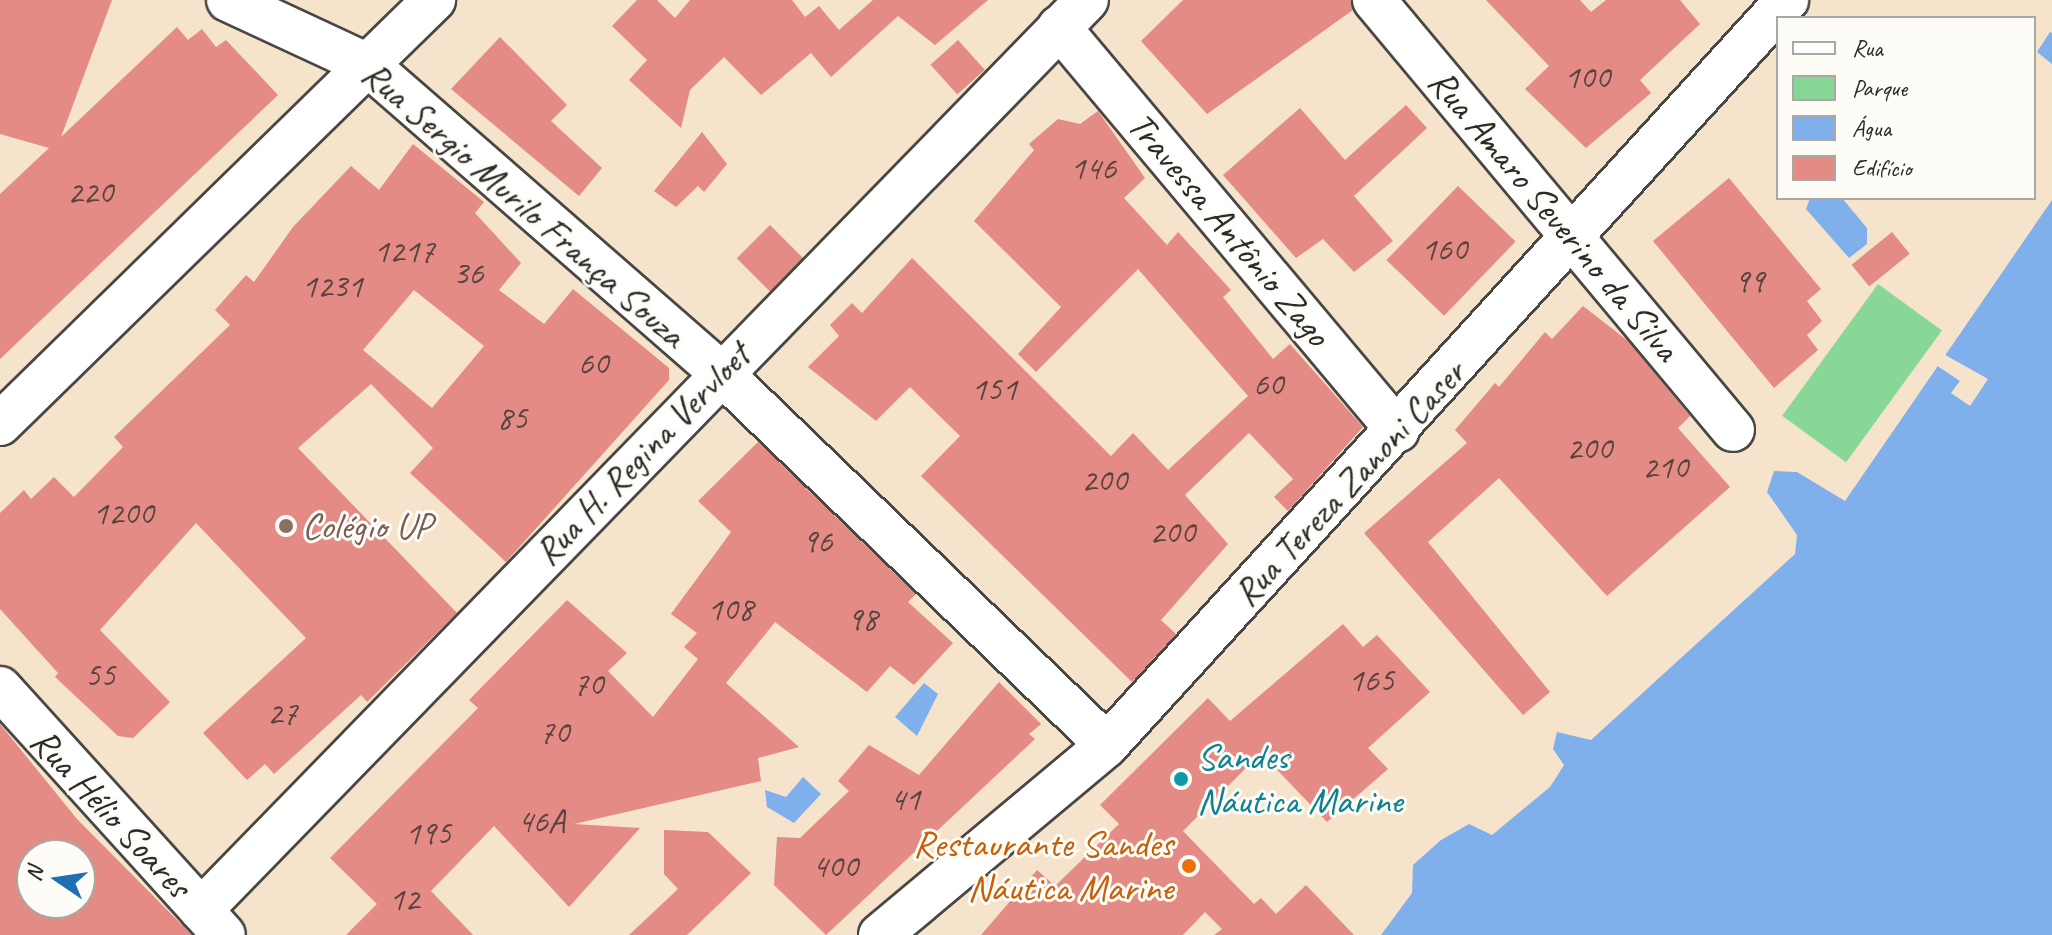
<!DOCTYPE html>
<meta charset="utf-8">
<style>
body{margin:0}
#map{position:relative;width:2052px;height:935px;overflow:hidden;background:#f6e3cb;font-family:Caveat,sans-serif}
div>[style]{position:absolute}
.green>*{inset:0;background:#89d796;transform-origin:0 0}
.water>*{inset:0;background:#80b0eb}
.pier>*{inset:0;background:#f6e3cb}
.building>*{inset:0;background:#e38b84;transform-origin:0 0}
.roads{filter:drop-shadow(2px 0 #494743) drop-shadow(-2px 0 #494743) drop-shadow(0 2px #494743) drop-shadow(0 -2px #494743)}
.minor>*{height:42px;margin:-21px;padding:0 21px;transform-origin:21px;border-radius:21px;background:#fff}
.dots>*{width:22px;height:22px;translate:-50% -50%;box-sizing:border-box;border:4px solid #fdfcf7;border-radius:50%}
span{translate:-50% -50%;white-space:nowrap;text-align:center;line-height:1.15;-webkit-text-stroke:6px #fdfcf7;paint-order:stroke}
.number-label{font-size:34px;color:#594341}
.number-label span{-webkit-text-stroke-width:0}
.street-label{font-size:38px;color:#2b2b2b}
.education-label{font-size:38px;color:#785e54}
.left{translate:0 -50%;text-align:left}
.culture-label{font-size:38px;color:#0d838f}
.food-label{font-size:38px;color:#c56008}
.right{translate:-100% -50%;text-align:right}
.legend{position:absolute;left:1776px;top:16px;width:260px;height:184px;box-sizing:border-box;background:#fdfcf7;border:2px solid #a9a8a5;margin:0;padding:10px 14px;list-style:none;font-size:24px;color:#2b2b2b}
.legend li{display:flex;align-items:center;gap:16px;height:40px}
.legend b{width:40px;border:2px solid #a9a8a5}
.north{position:absolute;left:16px;top:839px;width:80px;height:80px;box-sizing:border-box;background:#fdfcf7;border:2px solid #a9a8a5;border-radius:50%;rotate:283deg;font-size:22px;font-weight:700;line-height:32px;text-align:center;color:#2b2b2b}
.north::after{content:'';display:block;margin:auto;width:28px;height:36px;background:#1f6fb2;clip-path:polygon(50% 0,100% 100%,50% 72%,0 100%)}
</style>
<div id="map">
<div class="green">
<div style="left:1878px;top:284px;width:79px;height:163px;rotate:36deg"></div>
</div>
<div class="water">
<div style="clip-path:polygon(2050px 32px,2052px 33px,2052px 64px,2037px 52px)"></div>
<div style="clip-path:polygon(1810px 198px,1842px 198px,1867px 228px,1867px 244px,1849px 258px,1806px 209px)"></div>
<div style="clip-path:polygon(2052px 200px,2052px 935px,1381px 935px,1412px 893px,1413px 865px,1441px 840px,1469px 824px,1492px 835px,1550px 787px,1564px 765px,1553px 749px,1557px 732px,1591px 740px,1795px 554px,1797px 535px,1767px 492px,1774px 471px,1797px 472px,1845px 501px)"></div>
<div style="clip-path:polygon(924px 683px,938px 694px,917px 736px,895px 717px)"></div>
<div style="clip-path:polygon(803px 777px,821px 794px,794px 823px,767px 807px,765px 790px,786px 797px)"></div>
</div>
<div class="pier">
<div style="clip-path:polygon(1940px 352px,1988px 379px,1970px 406px,1951px 393px,1960px 381px,1933px 363px)"></div>
</div>
<div class="building">
<div style="clip-path:polygon(0 0,112px 0,61px 137px,177px 27px,188px 40px,202px 29px,216px 47px,226px 40px,278px 95px,0 359px,0 194px,49px 148px,0 134px)"></div>
<div style="clip-path:polygon(637px 0,657px 0,675px 18px,690px 0,792px 0,805px 17px,819px 6px,839px 30px,873px 0,988px 0,935px 45px,898px 16px,831px 77px,811px 53px,761px 95px,724px 57px,690px 90px,681px 128px,629px 80px,647px 60px,612px 26px)"></div>
<div style="clip-path:polygon(1183px 0,1351px 0,1353px 10px,1207px 114px,1141px 41px)"></div>
<div style="clip-path:polygon(1486px 0,1580px 0,1591px 12px,1606px 0,1680px 0,1700px 24px,1640px 80px,1651px 93px,1586px 148px,1525px 89px,1549px 66px)"></div>
<div style="clip-path:polygon(500px 37px,567px 105px,551px 121px,602px 168px,579px 196px,451px 89px)"></div>
<div style="left:958px;top:40px;width:40px;height:37px;rotate:48deg"></div>
<div style="clip-path:polygon(1406px 105px,1427px 128px,1354px 196px,1393px 241px,1354px 272px,1323px 239px,1296px 258px,1223px 175px,1300px 108px,1345px 160px)"></div>
<div style="clip-path:polygon(1098px 111px,1145px 178px,1124px 198px,1167px 245px,1178px 232px,1231px 290px,1223px 297px,1273px 359px,1290px 344px,1363px 427px,1288px 511px,1274px 497px,1293px 479px,1249px 433px,1185px 495px,1228px 544px,1161px 620px,1176px 634px,1132px 682px,921px 476px,960px 436px,910px 387px,876px 421px,808px 367px,839px 336px,830px 325px,852px 303px,862px 313px,912px 258px,1111px 456px,1133px 433px,1168px 470px,1248px 396px,1138px 269px,1036px 372px,1018px 354px,1061px 307px,974px 221px,1034px 150px,1029px 144px,1058px 119px,1080px 124px)"></div>
<div style="clip-path:polygon(702px 132px,727px 164px,704px 192px,698px 186px,676px 207px,654px 191px)"></div>
<div style="clip-path:polygon(evenodd,413px 144px,484px 202px,475px 213px,521px 263px,499px 290px,544px 324px,573px 289px,669px 368px,669px 380px,506px 562px,410px 473px,433px 448px,371px 384px,298px 448px,457px 613px,367px 702px,361px 695px,274px 774px,265px 764px,247px 780px,203px 733px,306px 638px,196px 523px,100px 630px,170px 702px,133px 738px,118px 736px,55px 677px,58px 673px,0 609px,0 513px,24px 490px,31px 499px,54px 477px,74px 497px,123px 447px,114px 437px,230px 325px,215px 310px,246px 275px,254px 282px,293px 227px,351px 166px,379px 190px,413px 144px,414px 290px,484px 346px,432px 408px,363px 350px,414px 290px)"></div>
<div style="clip-path:polygon(1729px 178px,1821px 289px,1807px 301px,1822px 321px,1807px 335px,1818px 350px,1774px 388px,1653px 241px)"></div>
<div style="left:1458px;top:186px;width:80px;height:103px;rotate:44deg"></div>
<div style="left:770px;top:225px;width:47px;height:47px;rotate:45deg"></div>
<div style="left:1892px;top:232px;width:28px;height:52px;rotate:51deg"></div>
<div style="clip-path:polygon(1583px 306px,1628px 341px,1690px 416px,1678px 428px,1730px 487px,1607px 596px,1499px 478px,1428px 542px,1550px 692px,1523px 715px,1364px 533px,1467px 443px,1455px 430px,1495px 383px,1499px 387px,1545px 332px,1552px 339px)"></div>
<div style="clip-path:polygon(758px 442px,916px 594px,908px 602px,953px 643px,914px 685px,890px 666px,867px 692px,775px 622px,726px 683px,799px 747px,758px 758px,761px 781px,574px 824px,640px 828px,569px 907px,494px 826px,431px 891px,473px 935px,346px 935px,377px 904px,330px 858px,478px 708px,469px 700px,567px 600px,627px 653px,608px 671px,653px 717px,698px 659px,684px 647px,697px 633px,671px 614px,731px 532px,698px 501px)"></div>
<div style="clip-path:polygon(1343px 624px,1363px 647px,1377px 635px,1430px 692px,1368px 748px,1388px 769px,1327px 822px,1261px 753px,1183px 831px,1254px 904px,1261px 898px,1276px 914px,1306px 885px,1354px 935px,1214px 935px,1222px 929px,1205px 912px,1183px 935px,981px 935px,1037px 870px,1055px 886px,1119px 824px,1100px 805px,1208px 698px,1230px 721px)"></div>
<div style="clip-path:polygon(999px 682px,1041px 724px,1029px 734px,1035px 739px,826px 935px,774px 885px,777px 837px,800px 838px,849px 791px,838px 781px,869px 745px,919px 775px)"></div>
<div style="clip-path:polygon(evenodd,0 724px,77px 819px,192px 935px,0 935px,0 724px,32px 855px,80px 855px,80px 903px,32px 903px,32px 855px)"></div>
<div style="clip-path:polygon(664px 830px,708px 832px,751px 873px,687px 935px,629px 935px,678px 889px,664px 874px)"></div>
</div>
<div class="roads">
<div class="minor">
<div style="left:228px;top:0;width:154px;rotate:24.9deg"></div>
<div style="left:368px;top:65px;width:468px;rotate:41.1deg"></div>
<div style="left:721px;top:373px;width:536px;rotate:43.94deg"></div>
<div style="left:1374px;top:0;width:560px;rotate:50.14deg"></div>
<div style="left:1059px;top:27px;width:527px;rotate:50deg"></div>
<div style="left:0;top:424px;width:607px;rotate:-44.33deg"></div>
<div style="left:0;top:688px;width:333px;rotate:47.8deg"></div>
<div style="left:201px;top:910px;width:1270px;rotate:-45.77deg"></div>
<div style="left:880px;top:935px;width:296px;rotate:-39.9deg"></div>
<div style="left:1107px;top:745px;width:1009px;rotate:-47.61deg"></div>
</div>
</div>
<div class="dots">
<div style="left:286px;top:526px;background:#8d6e63"></div>
<div style="left:1181px;top:779px;background:#0f9aa8"></div>
<div style="left:1189px;top:866px;background:#e8710a"></div>
</div>
<div class="number-label">
<span style="left:1587px;top:77px">100</span>
<span style="left:1093px;top:168px">146</span>
<span style="left:90px;top:192px">220</span>
<span style="left:1444px;top:249px">160</span>
<span style="left:404px;top:251px">1217</span>
<span style="left:468px;top:273px">36</span>
<span style="left:1749px;top:281px">99</span>
<span style="left:332px;top:286px">1231</span>
<span style="left:593px;top:363px">60</span>
<span style="left:1268px;top:384px">60</span>
<span style="left:994px;top:389px">151</span>
<span style="left:512px;top:418px">85</span>
<span style="left:1589px;top:448px">200</span>
<span style="left:1665px;top:467px">210</span>
<span style="left:1104px;top:480px">200</span>
<span style="left:123px;top:513px">1200</span>
<span style="left:1172px;top:532px">200</span>
<span style="left:817px;top:541px">96</span>
<span style="left:730px;top:609px">108</span>
<span style="left:862px;top:619px">98</span>
<span style="left:100px;top:675px">55</span>
<span style="left:1371px;top:680px">165</span>
<span style="left:588px;top:684px">70</span>
<span style="left:282px;top:713px">27</span>
<span style="left:554px;top:732px">70</span>
<span style="left:905px;top:799px">41</span>
<span style="left:541px;top:821px">46A</span>
<span style="left:428px;top:833px">195</span>
<span style="left:835px;top:866px">400</span>
<span style="left:404px;top:899px">12</span>
</div>
<div class="street-label">
<span style="left:524px;top:204px;rotate:41deg">Rua Sergio Murilo França Souza</span>
<span style="left:1554px;top:215px;rotate:50deg">Rua Amaro Severino da Silva</span>
<span style="left:1229px;top:229px;rotate:50deg">Travessa Antônio Zago</span>
<span style="left:642px;top:454px;rotate:-46deg">Rua H. Regina Vervloet</span>
<span style="left:1349px;top:483px;rotate:-47deg">Rua Tereza Zanoni Caser</span>
<span style="left:111px;top:813px;rotate:47deg">Rua Hélio Soares</span>
</div>
<div class="education-label">
<span class="left" style="left:302px;top:526px">Colégio UP</span>
</div>
<div class="culture-label">
<span class="left" style="left:1197px;top:779px">Sandes<br>Náutica Marine</span>
</div>
<div class="food-label">
<span class="right" style="left:1173px;top:866px">Restaurante Sandes<br>Náutica Marine</span>
</div>
<ul class="legend">
<li><b style="height:10px;background:#fff"></b>Rua</li>
<li><b style="height:22px;background:#89d796"></b>Parque</li>
<li><b style="height:22px;background:#80b0eb"></b>Água</li>
<li><b style="height:22px;background:#e38b84"></b>Edifício</li>
</ul>
<div class="north">N</div>
</div>
